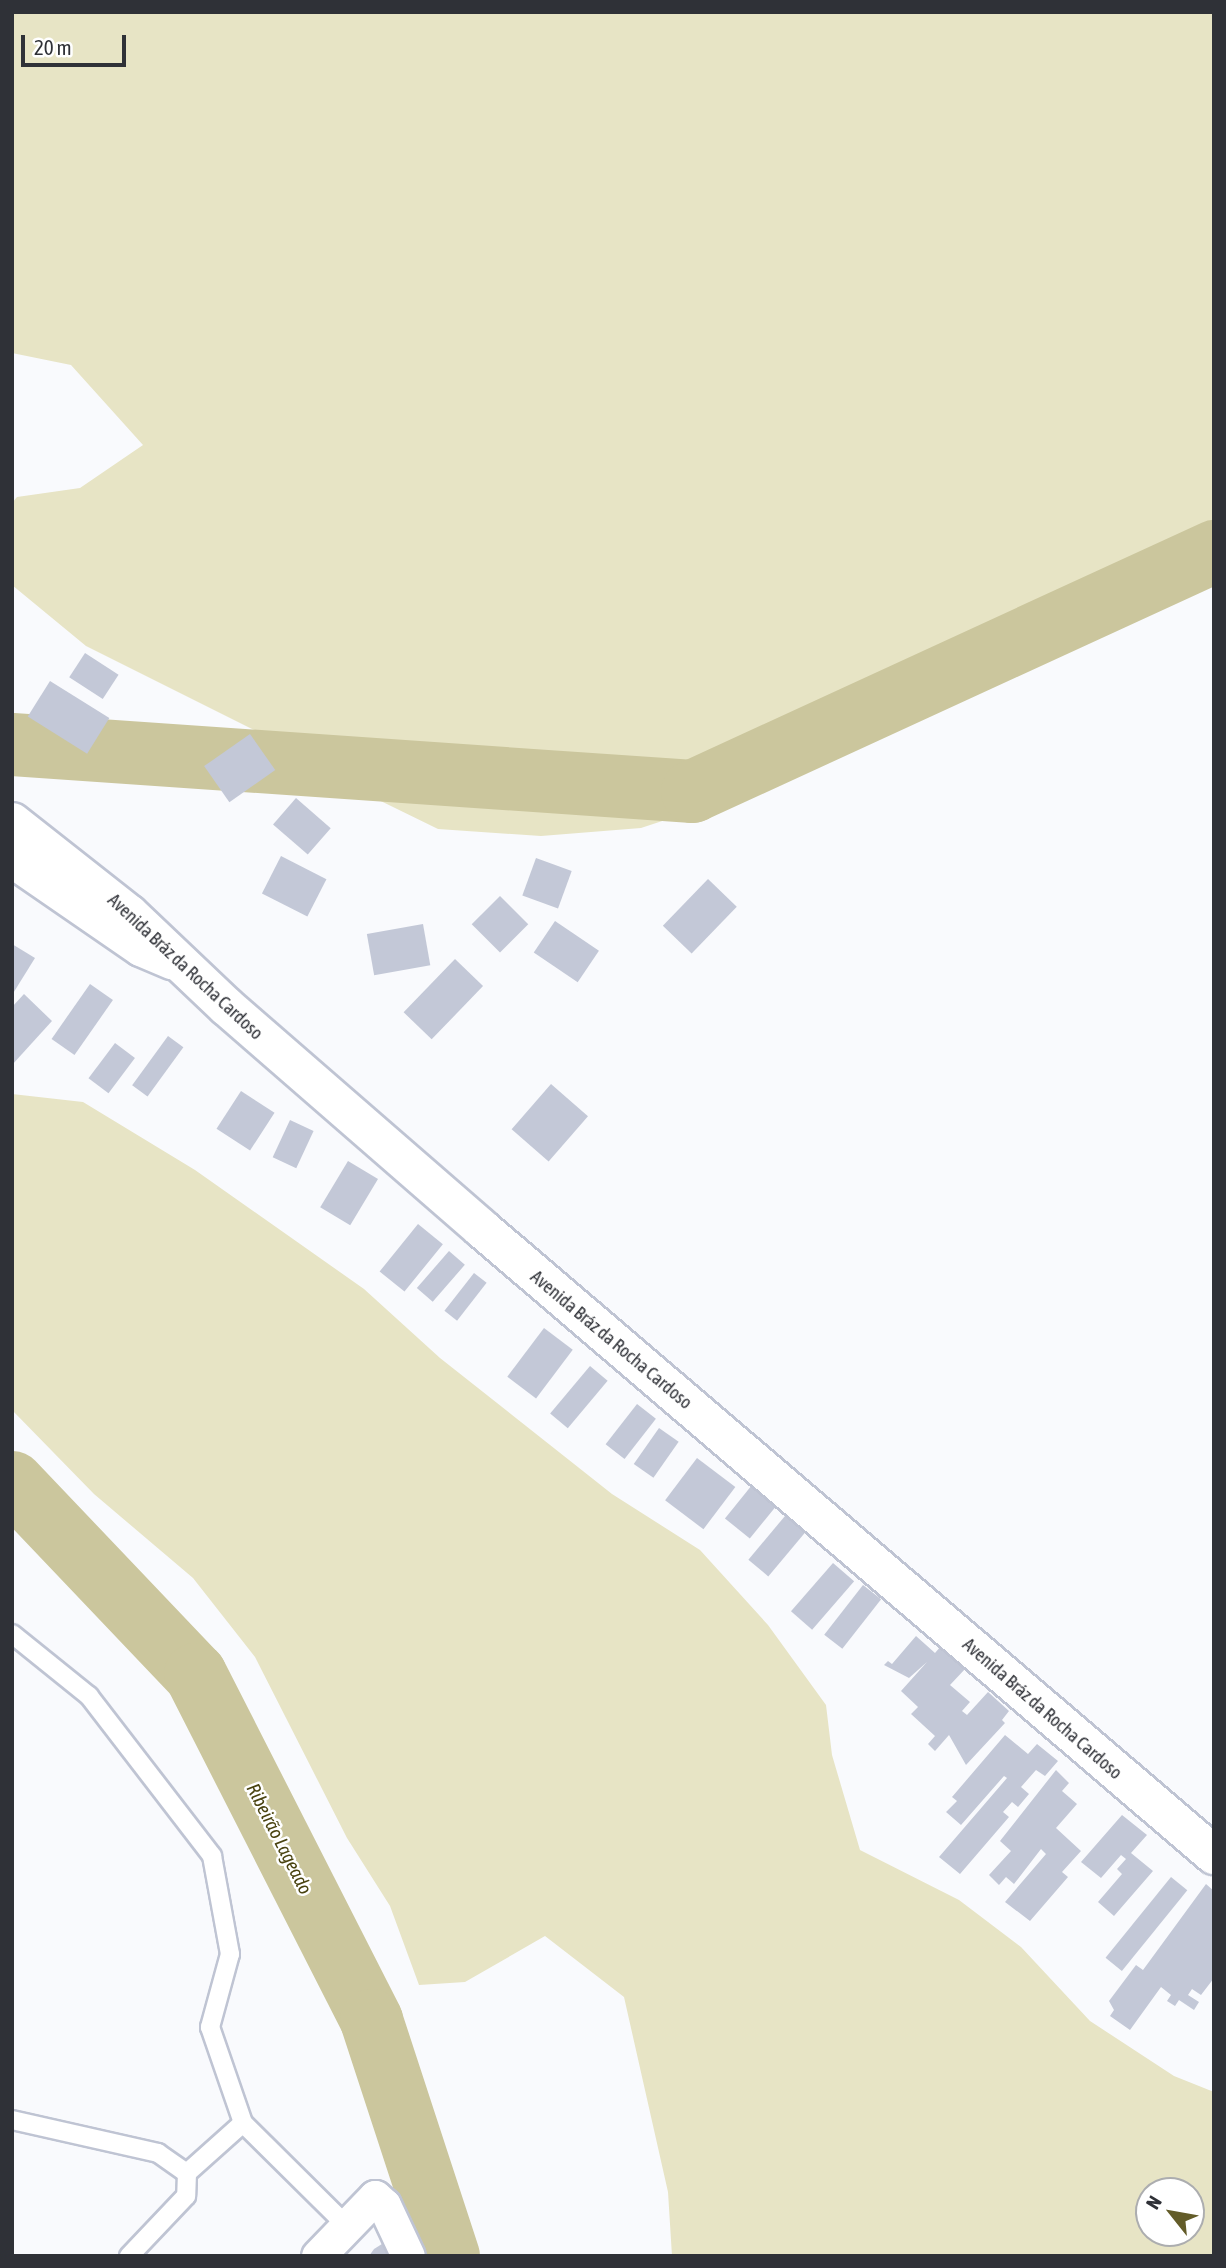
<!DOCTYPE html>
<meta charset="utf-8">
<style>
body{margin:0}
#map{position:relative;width:1226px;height:2268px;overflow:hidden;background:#f9fafd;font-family:"Asap Condensed",sans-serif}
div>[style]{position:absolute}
.green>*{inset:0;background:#e7e4c5}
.river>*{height:63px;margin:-31.5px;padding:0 31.5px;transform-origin:31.5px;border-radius:31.5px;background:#cbc69d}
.building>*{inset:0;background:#c3c8d7;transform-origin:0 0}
.roads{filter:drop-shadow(2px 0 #bfc4d3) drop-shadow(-2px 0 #bfc4d3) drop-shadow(0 2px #bfc4d3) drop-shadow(0 -2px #bfc4d3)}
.service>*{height:18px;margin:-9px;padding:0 9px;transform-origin:9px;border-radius:9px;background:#fff}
.minor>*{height:33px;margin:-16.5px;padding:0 16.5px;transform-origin:16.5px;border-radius:16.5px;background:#fff}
.tertiary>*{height:38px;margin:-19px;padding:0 19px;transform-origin:19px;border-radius:19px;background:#fff}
span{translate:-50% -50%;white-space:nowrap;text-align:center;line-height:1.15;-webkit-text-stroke:5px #fff;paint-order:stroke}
.street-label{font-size:18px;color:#2f3137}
.water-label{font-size:19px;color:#4a4411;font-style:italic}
.frame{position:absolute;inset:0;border:14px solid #2f3137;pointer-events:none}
.north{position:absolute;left:1135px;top:2177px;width:70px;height:70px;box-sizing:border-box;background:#fff;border:2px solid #acadaf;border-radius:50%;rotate:301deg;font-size:19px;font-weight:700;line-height:28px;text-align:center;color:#2f3137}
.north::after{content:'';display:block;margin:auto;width:24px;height:32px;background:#635c29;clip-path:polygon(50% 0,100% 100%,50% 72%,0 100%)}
.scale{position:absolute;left:21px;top:35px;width:105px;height:32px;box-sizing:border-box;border:4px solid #2f3137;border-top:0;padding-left:9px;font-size:21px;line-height:24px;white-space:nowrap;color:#2f3137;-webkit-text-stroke:5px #fff;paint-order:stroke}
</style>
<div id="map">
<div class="green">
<div style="clip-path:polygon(12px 12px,1214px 12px,1214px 553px,1044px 637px,937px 672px,842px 710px,738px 796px,641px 828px,541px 836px,438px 829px,348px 785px,260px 733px,86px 646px,12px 585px,12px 503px,17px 497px,80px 488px,143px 445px,71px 365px,12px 353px)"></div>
<div style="clip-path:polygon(evenodd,12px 1094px,83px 1102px,195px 1170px,364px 1289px,440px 1358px,612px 1494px,700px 1550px,768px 1625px,826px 1705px,832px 1755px,860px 1850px,959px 1900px,1021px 1947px,1090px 2021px,1174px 2076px,1214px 2092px,1214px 2256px,672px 2256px,668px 2192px,624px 1997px,545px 1936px,465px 1982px,419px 1985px,390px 1906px,347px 1838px,255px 1657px,193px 1578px,94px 1494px,12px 1410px,12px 1094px,1149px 2191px,1191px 2191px,1191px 2233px,1149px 2233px,1149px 2191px)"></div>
</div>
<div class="river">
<div style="left:12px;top:744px;width:682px;rotate:3.95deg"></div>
<div style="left:692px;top:791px;width:575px;rotate:-24.69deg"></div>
<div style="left:12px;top:1482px;width:265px;rotate:46.4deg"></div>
<div style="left:195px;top:1674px;width:388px;rotate:63deg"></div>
<div style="left:371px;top:2020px;width:248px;rotate:71.9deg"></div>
</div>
<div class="building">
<div style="left:85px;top:653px;width:40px;height:29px;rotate:33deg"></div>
<div style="left:50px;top:681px;width:70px;height:42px;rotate:32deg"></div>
<div style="left:250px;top:734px;width:44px;height:56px;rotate:55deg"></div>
<div style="left:296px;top:798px;width:46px;height:35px;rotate:41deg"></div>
<div style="left:281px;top:856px;width:51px;height:42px;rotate:27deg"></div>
<div style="left:536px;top:858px;width:38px;height:40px;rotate:20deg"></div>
<div style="left:708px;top:879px;width:40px;height:65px;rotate:44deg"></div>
<div style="left:500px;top:896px;width:40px;height:40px;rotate:45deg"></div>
<div style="left:555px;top:921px;width:53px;height:38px;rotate:34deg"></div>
<div style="left:423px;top:924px;width:42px;height:57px;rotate:80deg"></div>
<div style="clip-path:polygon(12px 944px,35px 958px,12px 995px)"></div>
<div style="left:455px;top:959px;width:39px;height:74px;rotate:44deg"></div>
<div style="left:90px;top:984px;width:28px;height:67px;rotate:35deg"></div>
<div style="clip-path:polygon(24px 994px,52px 1021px,12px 1065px,12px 1007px)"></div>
<div style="left:168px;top:1036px;width:19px;height:61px;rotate:36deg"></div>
<div style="left:115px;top:1043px;width:25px;height:44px;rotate:37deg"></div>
<div style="left:551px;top:1084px;width:49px;height:60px;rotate:41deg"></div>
<div style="left:241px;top:1091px;width:40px;height:45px;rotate:33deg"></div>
<div style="left:290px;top:1120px;width:26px;height:41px;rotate:25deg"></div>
<div style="left:348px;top:1161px;width:35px;height:54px;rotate:31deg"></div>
<div style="left:418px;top:1224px;width:32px;height:61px;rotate:39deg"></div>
<div style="left:449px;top:1251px;width:21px;height:49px;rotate:41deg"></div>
<div style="left:474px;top:1273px;width:16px;height:48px;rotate:38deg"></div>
<div style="left:544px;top:1328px;width:36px;height:61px;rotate:37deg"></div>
<div style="left:590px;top:1366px;width:23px;height:62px;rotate:40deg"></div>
<div style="left:637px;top:1404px;width:24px;height:51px;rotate:38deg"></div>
<div style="left:659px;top:1428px;width:24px;height:44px;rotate:35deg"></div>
<div style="left:697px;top:1458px;width:48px;height:53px;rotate:37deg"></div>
<div style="left:752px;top:1485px;width:32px;height:43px;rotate:39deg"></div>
<div style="left:785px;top:1516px;width:26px;height:57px;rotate:40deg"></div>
<div style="left:833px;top:1563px;width:28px;height:64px;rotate:41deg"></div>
<div style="left:863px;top:1585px;width:23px;height:63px;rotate:38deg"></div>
<div style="clip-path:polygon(916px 1636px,935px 1653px,941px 1646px,966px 1668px,950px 1685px,970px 1702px,962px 1711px,967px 1715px,988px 1692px,1009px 1711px,1002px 1720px,1005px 1723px,966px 1765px,949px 1735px,935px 1751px,928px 1744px,935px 1736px,911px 1714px,918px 1707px,901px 1691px,927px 1662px,909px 1678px,884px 1665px,888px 1661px,892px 1664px)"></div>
<div style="clip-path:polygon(1005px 1735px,1028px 1754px,1037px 1744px,1058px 1761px,1045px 1776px,1036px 1770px,1021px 1787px,1029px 1794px,1018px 1807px,1012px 1802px,1003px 1812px,1009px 1817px,960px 1874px,939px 1857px,1007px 1778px,1004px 1776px,961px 1825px,946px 1812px,957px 1801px,952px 1797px)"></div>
<div style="clip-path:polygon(1056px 1770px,1069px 1783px,1062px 1791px,1077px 1804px,1056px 1828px,1081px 1851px,1062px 1872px,1068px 1877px,1030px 1921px,1005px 1902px,1046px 1854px,1041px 1849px,1014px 1884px,1006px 1877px,999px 1885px,989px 1875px,1011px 1851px,1000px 1841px)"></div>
<div style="clip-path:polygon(1122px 1815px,1147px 1835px,1131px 1853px,1153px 1871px,1114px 1916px,1098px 1902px,1122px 1874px,1117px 1869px,1126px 1859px,1121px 1855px,1101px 1878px,1081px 1862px)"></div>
<div style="left:1171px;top:1877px;width:21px;height:104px;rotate:39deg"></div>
<div style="clip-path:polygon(1206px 1884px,1214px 1891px,1214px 1978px,1201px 1995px,1192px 1989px,1188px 1995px,1199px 2002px,1194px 2010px,1179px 2000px,1175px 2006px,1167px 2001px,1171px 1995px,1161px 1987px,1130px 2030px,1110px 2016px,1114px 2010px,1109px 2001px,1136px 1965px,1143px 1970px)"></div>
<div style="clip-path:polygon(382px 2244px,389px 2256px,369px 2256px,374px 2249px)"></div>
</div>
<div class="roads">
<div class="service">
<div style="left:12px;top:1634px;width:99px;rotate:38.8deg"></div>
<div style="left:89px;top:1696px;width:202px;rotate:52.4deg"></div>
<div style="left:212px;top:1856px;width:100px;rotate:79.6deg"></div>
<div style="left:230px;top:1954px;width:76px;rotate:105.3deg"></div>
<div style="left:210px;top:2027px;width:102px;rotate:71deg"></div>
<div style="left:243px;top:2123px;width:144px;rotate:44.7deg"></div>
<div style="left:12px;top:2120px;width:150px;rotate:12.7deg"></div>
<div style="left:158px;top:2153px;width:35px;rotate:35deg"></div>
<div style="left:187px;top:2173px;width:23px;rotate:92deg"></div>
<div style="left:186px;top:2196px;width:83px;rotate:133.5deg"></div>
<div style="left:187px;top:2173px;width:75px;rotate:-41.8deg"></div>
</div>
<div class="minor">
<div style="left:12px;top:861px;width:155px;rotate:34.5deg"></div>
<div style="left:140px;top:949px;width:34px;rotate:23deg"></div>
<div style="left:318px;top:2256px;width:82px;rotate:-46deg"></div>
<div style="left:375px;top:2197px;width:12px;rotate:42deg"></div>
<div style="left:384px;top:2205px;width:56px;rotate:64.8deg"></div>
</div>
<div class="tertiary">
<div style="left:12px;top:822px;width:149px;rotate:38.2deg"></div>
<div style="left:129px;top:914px;width:135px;rotate:43.5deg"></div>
<div style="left:227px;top:1007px;width:337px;rotate:41deg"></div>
<div style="left:481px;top:1228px;width:965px;rotate:40.54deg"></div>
</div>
</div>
<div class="street-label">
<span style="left:185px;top:967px;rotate:43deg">Avenida Bráz da Rocha Cardoso</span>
<span style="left:611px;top:1340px;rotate:40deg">Avenida Bráz da Rocha Cardoso</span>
<span style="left:1042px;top:1709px;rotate:41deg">Avenida Bráz da Rocha Cardoso</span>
</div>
<div class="water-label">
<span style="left:279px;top:1839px;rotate:63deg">Ribeirão Lageado</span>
</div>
<div class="frame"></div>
<div class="north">N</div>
<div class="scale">20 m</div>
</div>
